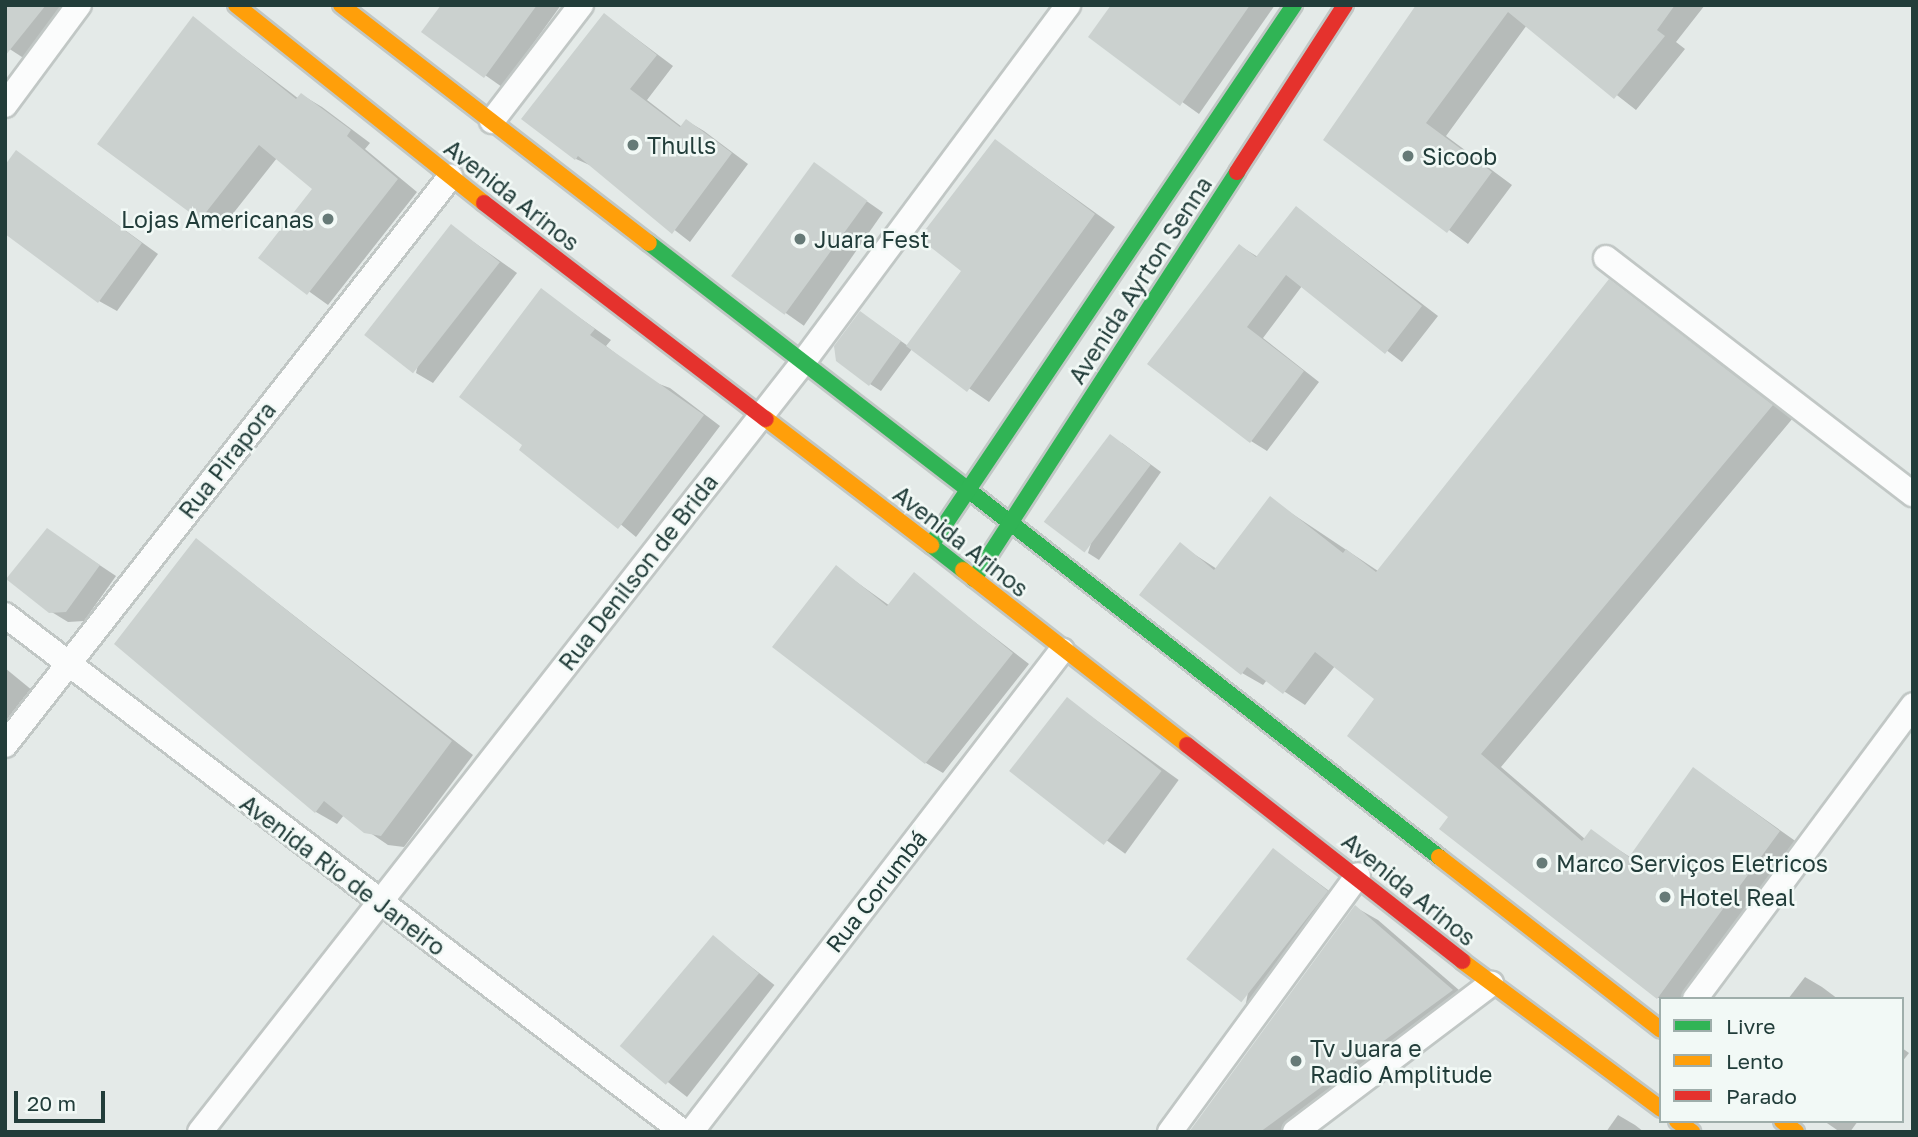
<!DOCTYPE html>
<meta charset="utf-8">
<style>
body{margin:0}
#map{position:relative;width:1918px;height:1137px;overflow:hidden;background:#e4eae8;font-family:"Golos Text",sans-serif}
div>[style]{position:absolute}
.shadow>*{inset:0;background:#0003;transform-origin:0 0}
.building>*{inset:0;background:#cbd1cf;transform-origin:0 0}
.roads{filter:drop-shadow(2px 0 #c1c7c5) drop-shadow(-2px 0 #c1c7c5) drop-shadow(0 2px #c1c7c5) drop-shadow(0 -2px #c1c7c5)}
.street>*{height:24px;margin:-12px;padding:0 12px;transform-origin:12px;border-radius:12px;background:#fbfcfc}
.fast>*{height:16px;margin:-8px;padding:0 8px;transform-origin:8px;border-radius:8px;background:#30b455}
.slow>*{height:16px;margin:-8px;padding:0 8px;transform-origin:8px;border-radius:8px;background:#ff9f0a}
.jam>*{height:16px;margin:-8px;padding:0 8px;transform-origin:8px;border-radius:8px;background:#e5322d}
.dots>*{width:19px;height:19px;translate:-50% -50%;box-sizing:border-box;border:4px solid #f2f9f6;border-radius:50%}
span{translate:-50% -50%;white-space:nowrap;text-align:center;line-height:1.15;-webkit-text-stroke:5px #f2f9f6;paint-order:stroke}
.poi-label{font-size:23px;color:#223d3a}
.left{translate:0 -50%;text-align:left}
.right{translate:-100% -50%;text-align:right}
.street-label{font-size:23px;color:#223d3a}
.frame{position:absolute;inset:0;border:7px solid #223d3a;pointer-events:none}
.legend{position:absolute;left:1659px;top:997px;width:245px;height:126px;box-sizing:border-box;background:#f2f9f6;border:2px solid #9faeab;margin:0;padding:9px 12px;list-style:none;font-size:21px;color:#223d3a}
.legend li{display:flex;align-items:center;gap:14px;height:35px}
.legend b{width:35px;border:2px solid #9faeab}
.scale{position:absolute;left:14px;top:1091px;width:91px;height:32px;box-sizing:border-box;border:4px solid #223d3a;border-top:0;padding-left:9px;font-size:21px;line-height:24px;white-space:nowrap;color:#223d3a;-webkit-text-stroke:5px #f2f9f6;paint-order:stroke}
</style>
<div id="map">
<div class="shadow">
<div style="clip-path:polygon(6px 5px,69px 5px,25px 59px,5px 46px)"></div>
<div style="clip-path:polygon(443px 5px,561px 5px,502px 87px,424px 32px)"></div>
<div style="clip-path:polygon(1114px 5px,1275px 5px,1199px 114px,1090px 36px)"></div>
<div style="clip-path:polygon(1420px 5px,1705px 5px,1676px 42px,1685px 49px,1636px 110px,1527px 25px,1446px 136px,1512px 185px,1468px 244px,1326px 139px)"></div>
<div style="clip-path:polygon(605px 15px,673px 66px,647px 100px,682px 127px,687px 121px,704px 131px,748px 164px,690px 242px,594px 167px,576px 159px)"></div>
<div style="clip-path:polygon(194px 19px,299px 99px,302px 95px,322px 107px,370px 143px,365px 149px,417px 192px,328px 305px,261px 257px,315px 189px,277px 158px,220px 230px,201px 219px)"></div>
<div style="clip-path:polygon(996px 141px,1115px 227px,989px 402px,912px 349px,881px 391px,870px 384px,861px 313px,908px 346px,963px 271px)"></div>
<div style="clip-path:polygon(17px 152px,158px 254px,117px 311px,99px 301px)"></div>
<div style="left:815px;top:165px;width:83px;height:138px;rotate:35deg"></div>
<div style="clip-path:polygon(1297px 208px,1438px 316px,1402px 362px,1302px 286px,1263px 338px,1319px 382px,1267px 451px,1251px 441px,1240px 246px,1258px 257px)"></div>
<div style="clip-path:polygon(451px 226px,517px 273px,433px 383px,416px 373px)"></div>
<div style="clip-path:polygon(1609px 281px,1793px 418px,1501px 767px,1585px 839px,1591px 832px,1630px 857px,1694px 769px,1801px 845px,1688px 999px,1658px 998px,1441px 829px,1451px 816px,1376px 699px,1335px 666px,1305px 705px,1267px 680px,1263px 685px,1242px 673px,1180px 545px,1217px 569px,1270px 499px,1378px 571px)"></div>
<div style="clip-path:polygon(542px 291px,611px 340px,606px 346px,651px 381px,670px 388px,720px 426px,636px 537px,525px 445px)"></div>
<div style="clip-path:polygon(1122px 443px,1161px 472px,1099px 560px,1088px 553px)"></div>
<div style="clip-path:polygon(47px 530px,116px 576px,84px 621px,68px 622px,50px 611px)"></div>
<div style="clip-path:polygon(197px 540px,473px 755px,404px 847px,388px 845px,344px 815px,337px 824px,316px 812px)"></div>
<div style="clip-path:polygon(837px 568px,890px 606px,914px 575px,1029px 664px,943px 773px,926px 763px)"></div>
<div style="clip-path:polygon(5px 668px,33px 691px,5px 728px)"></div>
<div style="left:1067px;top:699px;width:138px;height:91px;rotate:36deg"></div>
<div style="clip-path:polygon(1274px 850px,1344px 902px,1263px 1013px,1246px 1003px)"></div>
<div style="clip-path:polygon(1355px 907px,1378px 920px,1474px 1003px,1300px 1132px,1192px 1132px)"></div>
<div style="left:713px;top:937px;width:78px;height:142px;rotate:38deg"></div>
<div style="clip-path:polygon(1805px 977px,1822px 987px,1838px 999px,1788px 999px)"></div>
<div style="clip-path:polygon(1902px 1048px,1909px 1053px,1902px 1062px)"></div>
<div style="clip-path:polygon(1618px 1115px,1635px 1125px,1644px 1132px,1606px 1132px)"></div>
<div style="clip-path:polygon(1824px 1121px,1858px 1121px,1850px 1132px,1840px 1132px)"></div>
</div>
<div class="building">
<div style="clip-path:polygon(5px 5px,46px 5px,5px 56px)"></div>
<div style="clip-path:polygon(441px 5px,537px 5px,484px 78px,421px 32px)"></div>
<div style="clip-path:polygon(1111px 5px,1250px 5px,1180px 106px,1088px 37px)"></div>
<div style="clip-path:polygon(1416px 5px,1675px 5px,1657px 30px,1665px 36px,1614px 99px,1508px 12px,1426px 123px,1492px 172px,1447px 233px,1323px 140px)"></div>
<div style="clip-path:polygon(604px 13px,657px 55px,630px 89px,680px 127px,686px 119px,732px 153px,672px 234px,578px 156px,575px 160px,521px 119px)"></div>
<div style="clip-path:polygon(193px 16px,296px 99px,301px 93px,351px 130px,347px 136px,398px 179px,307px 295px,258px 258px,312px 189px,259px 145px,200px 220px,97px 144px)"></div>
<div style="clip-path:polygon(995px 139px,1095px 214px,967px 392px,906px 346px,961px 271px,919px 238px)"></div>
<div style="clip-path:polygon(16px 150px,142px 243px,98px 303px,5px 234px,5px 165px)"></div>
<div style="left:814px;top:162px;width:66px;height:141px;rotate:36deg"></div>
<div style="clip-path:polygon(1296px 206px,1422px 306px,1385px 354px,1286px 275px,1247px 327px,1304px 371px,1250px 443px,1147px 364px,1239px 244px,1256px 257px)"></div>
<div style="left:451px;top:224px;width:62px;height:141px;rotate:38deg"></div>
<div style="clip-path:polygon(1609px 279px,1773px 405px,1481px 754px,1582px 841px,1591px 829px,1629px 857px,1693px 767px,1780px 831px,1657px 999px,1439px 829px,1448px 817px,1347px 736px,1374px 699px,1315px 652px,1283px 694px,1247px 667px,1241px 675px,1139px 595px,1180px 542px,1214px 570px,1270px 496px,1343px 553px,1346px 549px,1376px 572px)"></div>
<div style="clip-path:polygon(541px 288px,595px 329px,590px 335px,704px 415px,618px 529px,519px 450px,522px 445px,459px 397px)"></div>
<div style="clip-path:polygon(860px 311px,901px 341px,869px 386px,836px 361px,834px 346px)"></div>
<div style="left:1110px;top:434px;width:51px;height:110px;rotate:37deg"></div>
<div style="clip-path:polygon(47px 528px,100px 565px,66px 612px,49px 613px,6px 579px)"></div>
<div style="clip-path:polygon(196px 538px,452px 741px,381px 836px,364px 833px,324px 801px,315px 813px,114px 644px)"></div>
<div style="clip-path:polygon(836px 565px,887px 606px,914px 572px,1013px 653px,925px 764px,772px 647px)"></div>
<div style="left:1067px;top:697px;width:120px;height:94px;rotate:38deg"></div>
<div style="left:1273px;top:848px;width:70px;height:141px;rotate:38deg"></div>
<div style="clip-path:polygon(1355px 905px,1453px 990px,1260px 1132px,1189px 1132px)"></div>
<div style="left:713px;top:935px;width:60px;height:145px;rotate:40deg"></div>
</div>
<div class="roads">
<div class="street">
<div style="left:5px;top:105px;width:124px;rotate:-53.5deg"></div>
<div style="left:492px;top:121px;width:146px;rotate:-52.5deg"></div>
<div style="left:1606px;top:258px;width:387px;rotate:37.6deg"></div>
<div style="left:5px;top:615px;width:853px;rotate:37.33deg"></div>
<div style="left:5px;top:745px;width:722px;rotate:-51.92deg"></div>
<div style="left:1695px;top:999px;width:366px;rotate:-53.4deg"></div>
<div style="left:200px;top:1132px;width:979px;rotate:-51.92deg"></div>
<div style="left:804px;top:361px;width:443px;rotate:-53.4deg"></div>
<div style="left:691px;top:1132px;width:608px;rotate:-52.41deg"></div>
<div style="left:1170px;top:1132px;width:318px;rotate:-53.8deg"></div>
<div style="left:1295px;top:1132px;width:246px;rotate:-37.1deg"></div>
</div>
<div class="fast">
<div style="left:649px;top:243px;width:402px;rotate:37.7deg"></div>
<div style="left:967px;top:489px;width:599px;rotate:37.94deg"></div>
<div style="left:963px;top:570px;width:41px;rotate:-142deg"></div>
<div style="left:931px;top:545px;width:651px;rotate:-56.09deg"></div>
<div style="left:974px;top:579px;width:485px;rotate:-57.1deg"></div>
</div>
<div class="slow">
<div style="left:236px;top:5px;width:317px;rotate:38.6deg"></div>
<div style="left:341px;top:5px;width:389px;rotate:37.7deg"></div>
<div style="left:766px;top:419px;width:208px;rotate:37.4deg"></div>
<div style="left:963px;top:570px;width:284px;rotate:38deg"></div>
<div style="left:1439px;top:857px;width:281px;rotate:37.9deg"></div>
<div style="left:1462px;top:961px;width:248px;rotate:36.6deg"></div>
<div style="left:1677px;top:1121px;width:19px;rotate:36deg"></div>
<div style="left:1782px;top:1121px;width:18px;rotate:38deg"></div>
</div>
<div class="jam">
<div style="left:1237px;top:172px;width:199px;rotate:-57.1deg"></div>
<div style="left:484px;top:203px;width:355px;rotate:37.5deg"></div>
<div style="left:1187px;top:745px;width:350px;rotate:38.1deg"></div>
</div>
</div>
<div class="dots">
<div style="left:633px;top:145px;background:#667a77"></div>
<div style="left:1408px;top:156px;background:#667a77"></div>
<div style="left:328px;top:219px;background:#667a77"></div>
<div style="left:800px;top:239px;background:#667a77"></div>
<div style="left:1542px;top:863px;background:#667a77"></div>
<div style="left:1665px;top:897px;background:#667a77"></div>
<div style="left:1296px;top:1061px;background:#667a77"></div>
</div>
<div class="poi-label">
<span class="left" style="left:647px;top:145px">Thulls</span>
<span class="left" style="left:1422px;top:156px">Sicoob</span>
<span class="right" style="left:314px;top:219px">Lojas Americanas</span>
<span class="left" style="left:814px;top:239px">Juara Fest</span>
<span class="left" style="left:1556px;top:863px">Marco Serviços Eletricos</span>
<span class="left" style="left:1679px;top:897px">Hotel Real</span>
<span class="left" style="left:1310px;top:1061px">Tv Juara e<br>Radio Amplitude</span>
</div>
<div class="street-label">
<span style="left:512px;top:195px;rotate:38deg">Avenida Arinos</span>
<span style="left:1140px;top:280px;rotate:-57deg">Avenida Ayrton Senna</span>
<span style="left:227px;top:460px;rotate:-52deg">Rua Pirapora</span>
<span style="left:961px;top:541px;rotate:38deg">Avenida Arinos</span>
<span style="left:638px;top:572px;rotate:-52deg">Rua Denilson de Brida</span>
<span style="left:343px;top:875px;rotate:37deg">Avenida Rio de Janeiro</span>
<span style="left:1409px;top:889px;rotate:39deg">Avenida Arinos</span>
<span style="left:876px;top:891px;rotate:-52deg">Rua Corumbá</span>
</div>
<div class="frame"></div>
<ul class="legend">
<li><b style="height:9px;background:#30b455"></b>Livre</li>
<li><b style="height:9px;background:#ff9f0a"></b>Lento</li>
<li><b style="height:9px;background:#e5322d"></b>Parado</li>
</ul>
<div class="scale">20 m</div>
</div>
